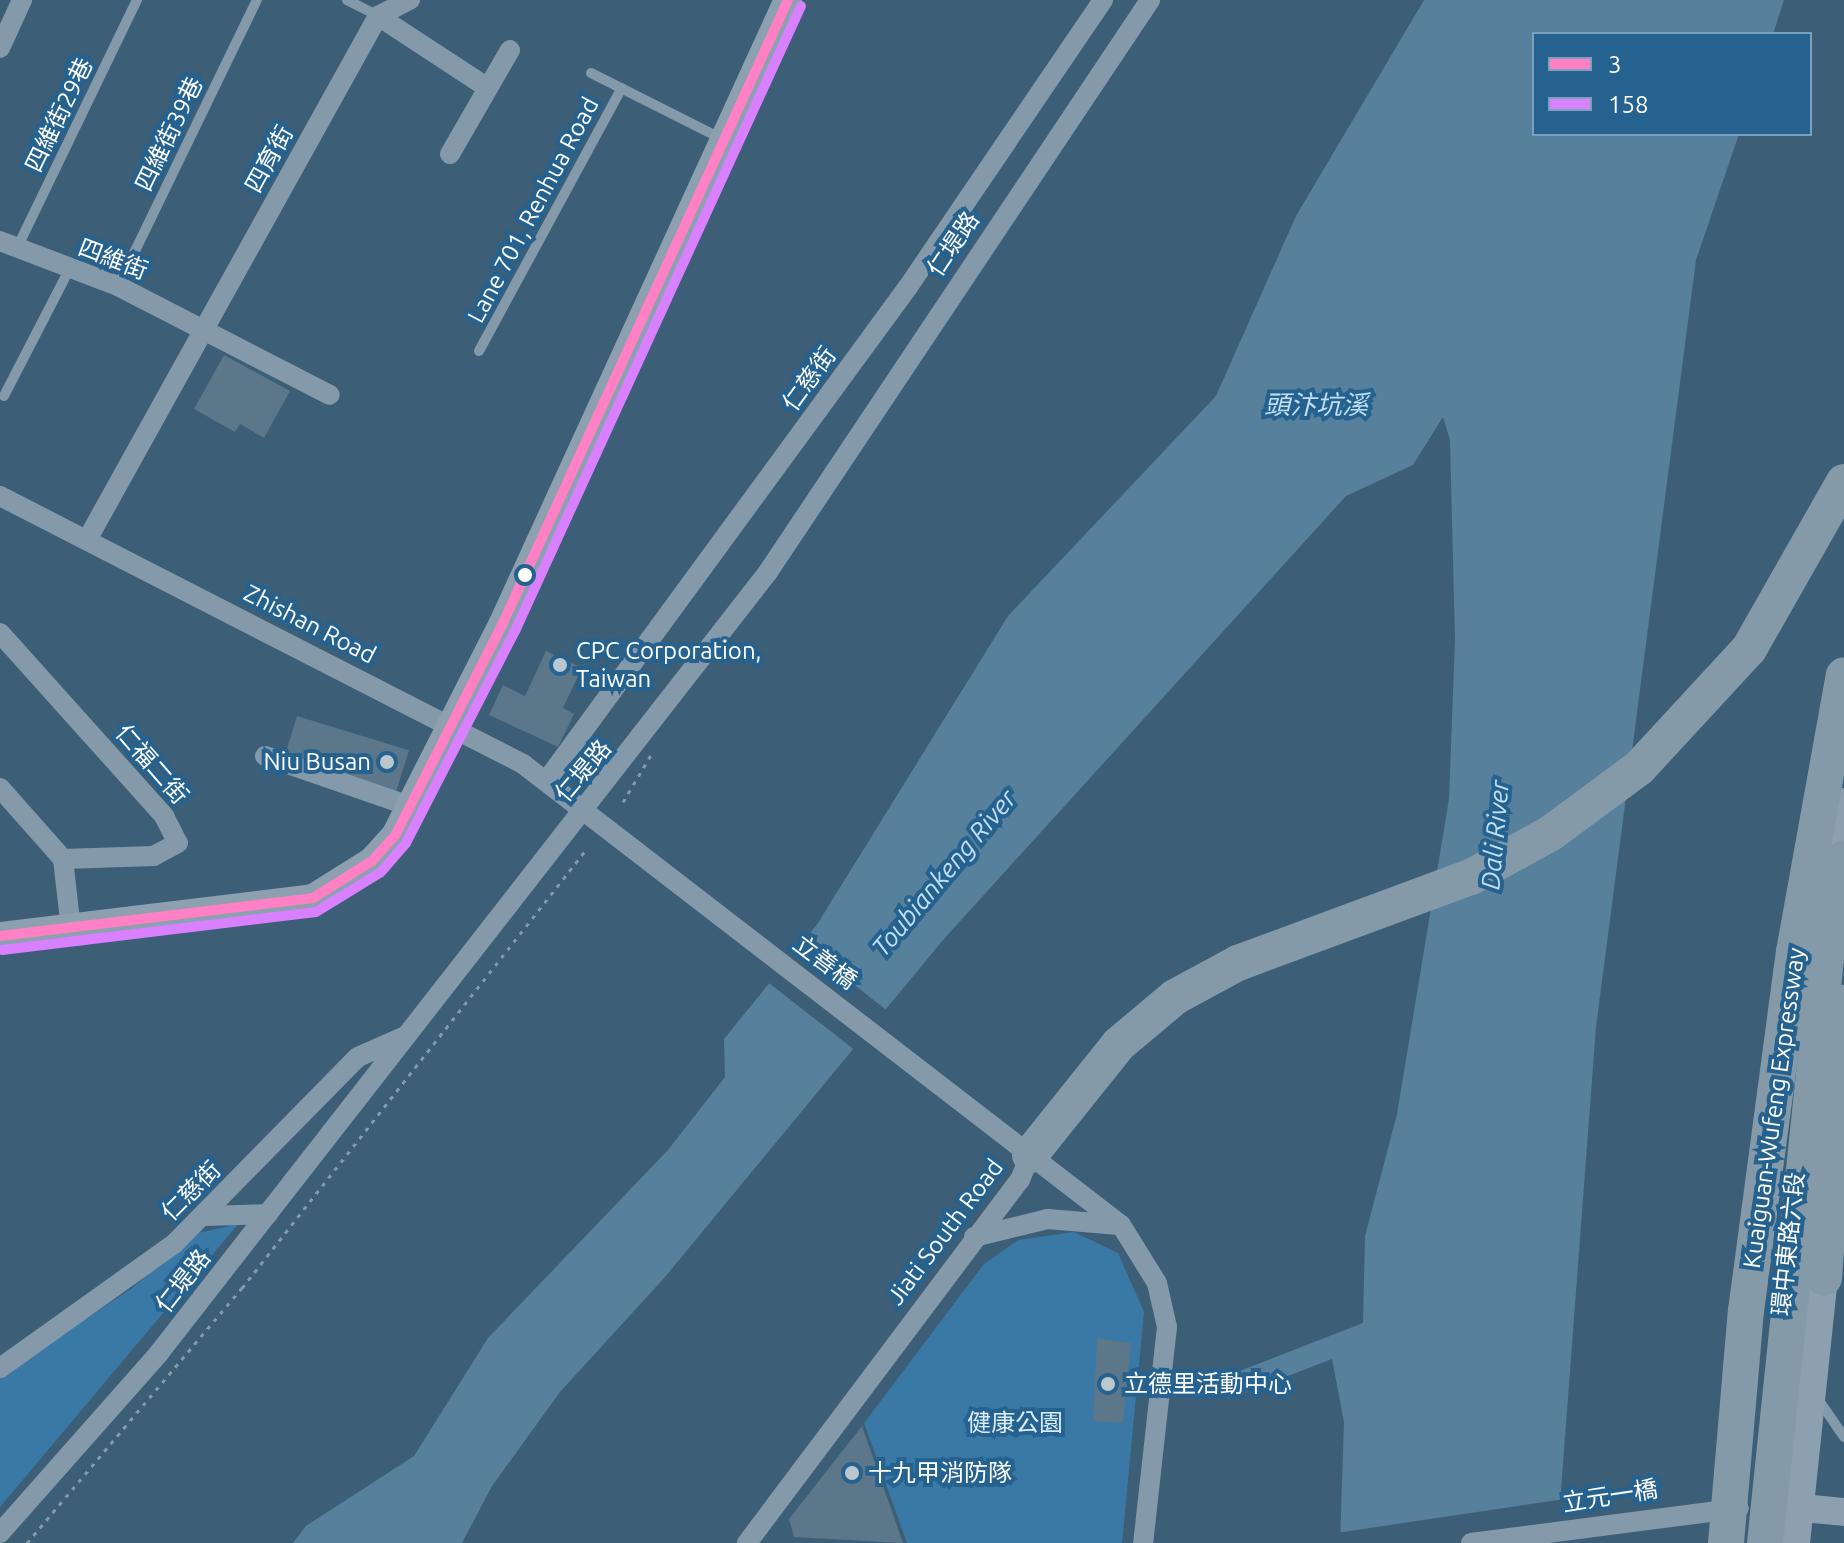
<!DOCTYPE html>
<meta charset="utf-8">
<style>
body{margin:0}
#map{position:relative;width:1844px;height:1543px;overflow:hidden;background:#3d5e77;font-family:Ubuntu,"Noto Sans TC",sans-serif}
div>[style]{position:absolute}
.green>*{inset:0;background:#3a79a5}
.water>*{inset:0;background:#57809d}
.pier>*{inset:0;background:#3d5e77;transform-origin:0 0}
.building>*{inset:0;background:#5c768a;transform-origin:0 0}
.path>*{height:3px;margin-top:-1.5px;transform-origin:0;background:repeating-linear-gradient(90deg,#849aaa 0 4px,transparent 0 10px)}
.lane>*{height:10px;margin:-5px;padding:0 5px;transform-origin:5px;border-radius:5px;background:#849aaa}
.street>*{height:20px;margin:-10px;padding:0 10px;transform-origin:10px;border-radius:10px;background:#849aaa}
.secondary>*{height:28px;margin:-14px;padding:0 14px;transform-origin:14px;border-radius:14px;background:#8ca0af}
.highway>*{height:36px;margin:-18px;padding:0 18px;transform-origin:18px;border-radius:18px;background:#849aa9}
.highway-bridge>*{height:36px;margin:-18px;padding:0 18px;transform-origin:18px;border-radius:18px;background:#849aa9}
.bus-1>*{height:10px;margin:-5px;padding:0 5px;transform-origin:5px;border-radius:5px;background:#ff80c5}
.bus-2>*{height:10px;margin:-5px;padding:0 5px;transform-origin:5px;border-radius:5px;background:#d880ff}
.dots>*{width:22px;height:22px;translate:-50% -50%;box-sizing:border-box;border:4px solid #25628f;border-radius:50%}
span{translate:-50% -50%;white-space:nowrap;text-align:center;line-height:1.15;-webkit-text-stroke:8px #25628f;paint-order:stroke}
.street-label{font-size:24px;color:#fff}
.poi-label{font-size:24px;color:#fff}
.left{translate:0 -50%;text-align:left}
.right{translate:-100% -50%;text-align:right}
.park-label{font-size:24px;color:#daecf9}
.water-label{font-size:26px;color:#c1dff3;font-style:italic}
.legend{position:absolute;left:1532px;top:32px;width:280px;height:104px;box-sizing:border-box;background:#25628f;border:2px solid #7ca1bc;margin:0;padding:10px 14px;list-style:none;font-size:24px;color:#fff}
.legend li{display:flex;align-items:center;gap:16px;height:40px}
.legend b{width:40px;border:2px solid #7ca1bc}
</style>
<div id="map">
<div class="green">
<div style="clip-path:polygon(238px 1224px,0 1507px,0 1377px,132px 1288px,198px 1233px)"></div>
<div style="clip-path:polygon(1074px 1232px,1118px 1253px,1144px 1312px,1122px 1543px,907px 1543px,864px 1423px,984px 1264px,1018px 1240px)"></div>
</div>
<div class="water">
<div style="clip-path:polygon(1424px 0,1784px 0,1773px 34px,1534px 34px,1534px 134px,1739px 134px,1696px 260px,1596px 1027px,1557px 1543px,1340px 1543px,1344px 1422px,1332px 1359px,1229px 1399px,1219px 1379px,1363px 1323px,1365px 1236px,1397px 1114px,1449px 799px,1455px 640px,1450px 440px,1443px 417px,1413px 465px,1346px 496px,943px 940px,665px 1277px,560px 1392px,492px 1486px,462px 1543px,293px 1543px,306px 1526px,414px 1456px,488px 1338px,668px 1150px,725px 1077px,724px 1039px,818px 923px,1008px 616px,1216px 396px,1296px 216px)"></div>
</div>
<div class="pier">
<div style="left:798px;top:941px;width:115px;height:51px;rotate:38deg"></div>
<div style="clip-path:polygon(1565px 1499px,1561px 1543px,1336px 1543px,1336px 1533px)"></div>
</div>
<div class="building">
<div style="clip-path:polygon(224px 355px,290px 391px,264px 438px,240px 424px,235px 432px,194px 409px)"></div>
<div style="clip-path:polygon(546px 651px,582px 668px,563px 708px,574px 714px,558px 747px,489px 715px,503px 685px,525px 696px)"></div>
<div style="left:297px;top:716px;width:117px;height:43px;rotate:17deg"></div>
<div style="clip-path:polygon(1097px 1338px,1131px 1343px,1123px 1423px,1093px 1421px)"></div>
<div style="clip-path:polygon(862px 1426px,903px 1543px,794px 1537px,789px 1519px)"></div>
</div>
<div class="path">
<div style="left:623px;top:802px;width:55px;rotate:-59.2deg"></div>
<div style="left:27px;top:1543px;width:334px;rotate:-49.9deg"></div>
<div style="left:242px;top:1288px;width:556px;rotate:-51.87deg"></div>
</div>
<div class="lane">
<div style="left:347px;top:0;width:35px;rotate:27deg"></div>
<div style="left:591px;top:73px;width:147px;rotate:26.7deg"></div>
<div style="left:17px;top:248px;width:276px;rotate:-64.2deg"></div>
<div style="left:118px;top:286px;width:318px;rotate:-64.1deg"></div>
<div style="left:479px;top:351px;width:299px;rotate:-61.5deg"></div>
<div style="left:4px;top:396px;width:142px;rotate:-62.7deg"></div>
<div style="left:1818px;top:1399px;width:46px;rotate:55.6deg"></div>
</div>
<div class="street">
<div style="left:378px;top:16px;width:128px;rotate:33.2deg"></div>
<div style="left:378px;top:16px;width:36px;rotate:-27deg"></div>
<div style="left:0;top:48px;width:53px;rotate:-65.4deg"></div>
<div style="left:450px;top:154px;width:120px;rotate:-60deg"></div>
<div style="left:0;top:241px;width:126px;rotate:20.9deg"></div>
<div style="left:118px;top:286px;width:238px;rotate:27.2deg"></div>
<div style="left:0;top:496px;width:588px;rotate:27.13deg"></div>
<div style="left:523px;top:764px;width:755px;rotate:37.63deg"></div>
<div style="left:1121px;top:1225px;width:68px;rotate:58.2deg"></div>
<div style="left:1157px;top:1283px;width:45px;rotate:77.2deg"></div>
<div style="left:1167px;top:1327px;width:217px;rotate:96.3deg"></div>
<div style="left:87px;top:540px;width:599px;rotate:-60.95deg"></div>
<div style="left:0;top:633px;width:246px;rotate:48.1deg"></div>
<div style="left:164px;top:816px;width:30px;rotate:63deg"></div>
<div style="left:178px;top:843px;width:27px;rotate:152deg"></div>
<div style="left:154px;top:856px;width:91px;rotate:178.1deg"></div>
<div style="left:265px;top:756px;width:156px;rotate:19.1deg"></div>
<div style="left:547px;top:780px;width:611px;rotate:-53.79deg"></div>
<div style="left:908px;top:287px;width:347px;rotate:-55.8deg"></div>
<div style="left:0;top:788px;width:95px;rotate:48.4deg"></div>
<div style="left:63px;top:859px;width:70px;rotate:83.5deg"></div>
<div style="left:205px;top:1216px;width:63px;rotate:-1.8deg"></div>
<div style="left:974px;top:1237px;width:76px;rotate:-13.7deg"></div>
<div style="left:1048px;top:1219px;width:71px;rotate:4.8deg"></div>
<div style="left:0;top:1368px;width:214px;rotate:-35.5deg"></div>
<div style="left:174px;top:1244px;width:262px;rotate:-45.5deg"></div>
<div style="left:358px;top:1057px;width:49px;rotate:-24deg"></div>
<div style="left:0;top:1533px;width:240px;rotate:-48.5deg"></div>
<div style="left:159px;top:1353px;width:990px;rotate:-52.05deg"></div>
<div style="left:768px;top:572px;width:688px;rotate:-56.26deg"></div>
<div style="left:747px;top:1543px;width:454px;rotate:-53.1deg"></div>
<div style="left:1020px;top:1180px;width:27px;rotate:-68deg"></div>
<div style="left:1471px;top:1543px;width:270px;rotate:-7.4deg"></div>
</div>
<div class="secondary">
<div style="left:1831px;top:881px;width:80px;rotate:-80.7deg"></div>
<div style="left:0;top:936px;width:315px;rotate:-6.9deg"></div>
<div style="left:313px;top:898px;width:70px;rotate:-32.1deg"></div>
<div style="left:372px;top:861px;width:36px;rotate:-48deg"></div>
<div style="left:396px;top:834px;width:237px;rotate:-63.1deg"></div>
<div style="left:503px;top:623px;width:685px;rotate:-65.42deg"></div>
<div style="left:1781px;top:1506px;width:63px;rotate:5.4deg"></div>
<div style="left:1796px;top:1543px;width:288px;rotate:-84deg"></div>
</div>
<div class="highway">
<div style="left:1030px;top:1155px;width:142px;rotate:-51.3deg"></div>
<div style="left:1119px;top:1044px;width:73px;rotate:-40deg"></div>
<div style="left:1175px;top:997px;width:72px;rotate:-28.4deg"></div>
<div style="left:1238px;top:963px;width:248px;rotate:-20.3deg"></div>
<div style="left:1471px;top:877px;width:91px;rotate:-28.8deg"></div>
<div style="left:1551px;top:833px;width:109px;rotate:-36.5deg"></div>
<div style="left:1639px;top:768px;width:162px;rotate:-47.3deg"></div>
<div style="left:1749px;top:649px;width:192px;rotate:-60.4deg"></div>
<div style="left:1824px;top:1278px;width:276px;rotate:-85.8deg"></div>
</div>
<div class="highway-bridge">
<div style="left:1726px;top:1543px;width:233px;rotate:-85.1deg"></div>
<div style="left:1746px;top:1311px;width:362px;rotate:-82.4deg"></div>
<div style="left:1794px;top:952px;width:281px;rotate:-79.8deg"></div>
<div style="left:1765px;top:1543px;width:587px;rotate:-84.04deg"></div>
<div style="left:1826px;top:959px;width:102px;rotate:-79.8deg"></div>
</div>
<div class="bus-1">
<div style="left:0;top:936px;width:315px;rotate:-6.9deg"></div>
<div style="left:313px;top:898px;width:70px;rotate:-32.1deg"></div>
<div style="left:372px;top:861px;width:36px;rotate:-48deg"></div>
<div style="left:396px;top:834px;width:237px;rotate:-63.1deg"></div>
<div style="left:503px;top:623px;width:685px;rotate:-65.42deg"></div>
</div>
<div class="bus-2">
<div style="left:2px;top:950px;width:316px;rotate:-6.9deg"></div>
<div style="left:316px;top:912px;width:76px;rotate:-31.6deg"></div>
<div style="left:381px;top:872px;width:38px;rotate:-49deg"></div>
<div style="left:406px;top:843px;width:241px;rotate:-62.8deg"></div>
<div style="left:516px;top:629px;width:685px;rotate:-65.42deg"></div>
</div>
<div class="dots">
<div style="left:525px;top:575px;background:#fff"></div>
<div style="left:560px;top:665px;background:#bbc7cf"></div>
<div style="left:387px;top:762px;background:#bbc7cf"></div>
<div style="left:1108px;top:1384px;background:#bbc7cf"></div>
<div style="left:852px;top:1473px;background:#bbc7cf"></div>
</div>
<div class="street-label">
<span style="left:59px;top:115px;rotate:-64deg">四維街29巷</span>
<span style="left:169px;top:134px;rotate:-64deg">四維街39巷</span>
<span style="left:269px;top:159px;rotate:-61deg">四育街</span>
<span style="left:533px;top:210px;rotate:-62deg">Lane 701, Renhua Road</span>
<span style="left:953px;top:244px;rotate:-56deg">仁堤路</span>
<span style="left:113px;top:259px;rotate:21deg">四維街</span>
<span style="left:809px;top:379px;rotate:-54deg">仁慈街</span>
<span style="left:310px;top:624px;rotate:27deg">Zhishan Road</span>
<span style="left:152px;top:764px;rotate:49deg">仁福二街</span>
<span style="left:583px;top:771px;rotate:-50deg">仁堤路</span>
<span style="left:825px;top:962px;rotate:37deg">立善橋</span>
<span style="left:1774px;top:1108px;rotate:-82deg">Kuaiguan-Wufeng Expressway</span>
<span style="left:191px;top:1191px;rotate:-45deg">仁慈街</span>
<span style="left:945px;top:1232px;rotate:-53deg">Jiati South Road</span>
<span style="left:1788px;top:1244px;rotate:-84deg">環中東路六段</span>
<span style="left:183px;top:1281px;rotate:-52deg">仁堤路</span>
<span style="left:1610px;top:1496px;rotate:-9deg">立元一橋</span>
</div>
<div class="poi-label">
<span class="left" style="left:576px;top:665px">CPC Corporation,<br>Taiwan</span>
<span class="right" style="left:371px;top:762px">Niu Busan</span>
<span class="left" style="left:1124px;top:1384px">立德里活動中心</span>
<span class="left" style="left:868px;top:1473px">十九甲消防隊</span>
</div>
<div class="park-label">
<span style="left:1015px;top:1423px">健康公園</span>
</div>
<div class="water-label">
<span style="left:1316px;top:405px">頭汴坑溪</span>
<span style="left:1495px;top:835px;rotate:-85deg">Dali River</span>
<span style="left:944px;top:873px;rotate:-50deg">Toubiankeng River</span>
</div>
<ul class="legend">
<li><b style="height:10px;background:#ff80c5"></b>3</li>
<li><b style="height:10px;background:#d880ff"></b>158</li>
</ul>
</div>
